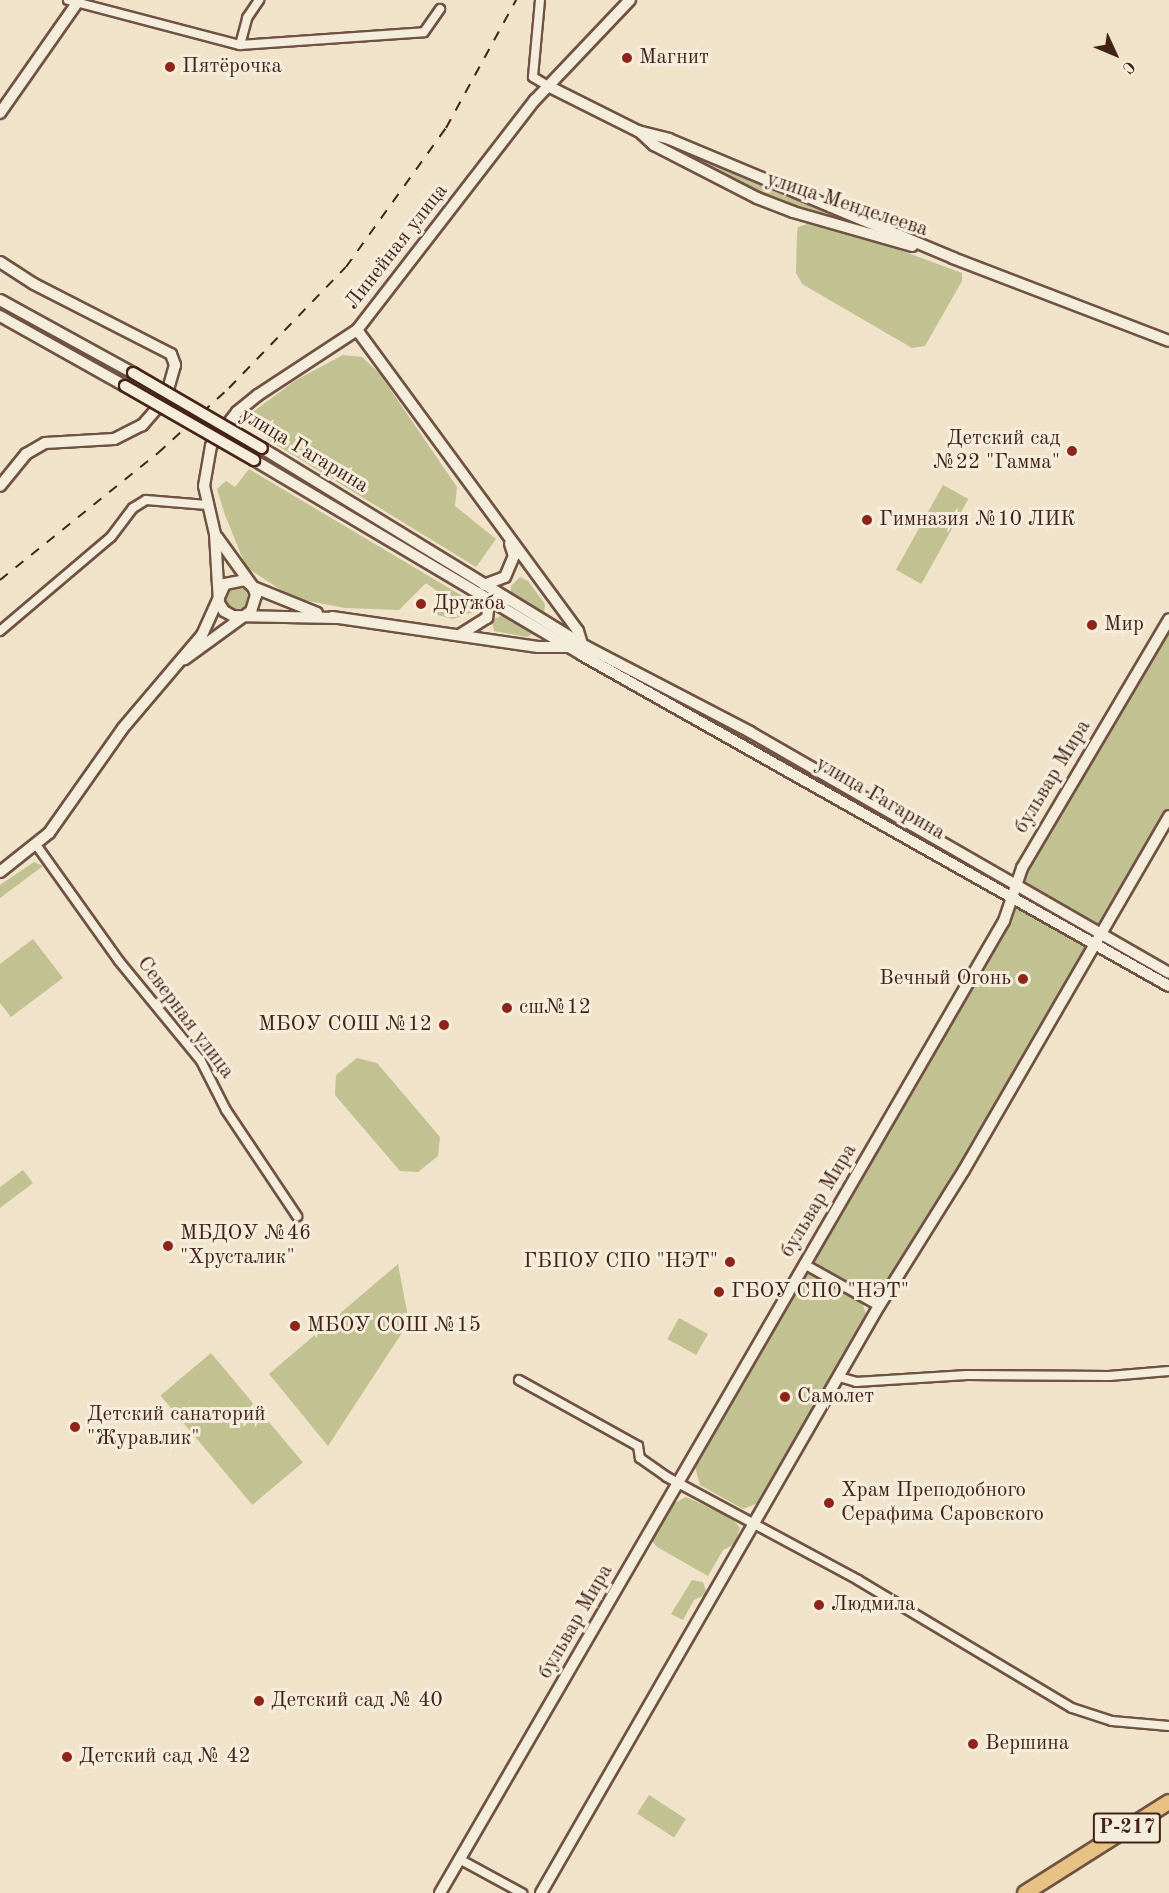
<!DOCTYPE html>
<meta charset="utf-8">
<style>
body{margin:0}
#map{position:relative;width:1169px;height:1893px;overflow:hidden;background:#f0e3c9;font-family:"Old Standard TT",serif}
div>[style]{position:absolute}
.green>*{inset:0;background:#c1c191;transform-origin:0 0}
.round{border-radius:50%}
.roads{filter:drop-shadow(2px 0 #6f5243) drop-shadow(-2px 0 #6f5243) drop-shadow(0 2px #6f5243) drop-shadow(0 -2px #6f5243)}
.street>*{height:8px;margin:-4px;padding:0 4px;transform-origin:4px;border-radius:4px;background:#f5eddc}
.secondary>*{height:10px;margin:-5px;padding:0 5px;transform-origin:5px;border-radius:5px;background:#f5eddc}
.highway>*{height:14px;margin:-7px;padding:0 7px;transform-origin:7px;border-radius:7px;background:#e8c284}
.rail>*{height:2px;margin-top:-1px;transform-origin:0;background:repeating-linear-gradient(90deg,#442216 0 10px,transparent 0 20px)}
.bridges{filter:drop-shadow(2px 0 #442216) drop-shadow(-2px 0 #442216) drop-shadow(0 2px #442216) drop-shadow(0 -2px #442216)}
.secondary-bridge>*{height:10px;margin:-5px;padding:0 5px;transform-origin:5px;border-radius:5px;background:#f5eddc}
.dots>*{width:16px;height:16px;translate:-50% -50%;box-sizing:border-box;border:3px solid #f5eddc;border-radius:50%}
span{translate:-50% -50%;white-space:nowrap;text-align:center;line-height:1.15;-webkit-text-stroke:6px #f5eddc;paint-order:stroke}
.shield-label span{padding:2px 4px;background:#f5eddc;border:2px solid;border-radius:4px;-webkit-text-stroke-width:0}
.shield-label{font-size:20px;color:#442216;font-weight:700}
.poi-label{font-size:21px;color:#442216}
.left{translate:0 -50%;text-align:left}
.right{translate:-100% -50%;text-align:right}
.street-label{font-size:21px;color:#442216}
.north{position:absolute;left:1085px;top:24px;width:60px;height:60px;-webkit-text-stroke:4px #f5eddc;paint-order:stroke;rotate:134deg;font-size:16px;font-weight:700;line-height:24px;text-align:center;color:#442216}
.north::after{content:'';display:block;margin:auto;width:21px;height:27px;background:#442216;clip-path:polygon(50% 0,100% 100%,50% 72%,0 100%)}
</style>
<div id="map">
<div class="green">
<div style="clip-path:polygon(666px 143px,859px 223px,858px 225px,774px 201px)"></div>
<div style="clip-path:polygon(807px 224px,867px 238px,962px 273px,962px 281px,925px 346px,912px 348px,802px 284px,796px 273px,797px 233px,798px 227px)"></div>
<div style="left:0;top:305px;width:148px;height:6px;rotate:29deg"></div>
<div style="clip-path:polygon(343px 355px,362px 357px,379px 373px,457px 487px,455px 506px,496px 539px,476px 567px,267px 439px,270px 425px,254px 418px,242px 420px,296px 380px)"></div>
<div style="clip-path:polygon(260px 452px,462px 575px,460px 578px,257px 456px)"></div>
<div style="clip-path:polygon(249px 469px,474px 603px,473px 612px,453px 619px,430px 613px,451px 601px,426px 583px,399px 610px,345px 608px,293px 598px,246px 567px,225px 515px,217px 489px,226px 481px,235px 487px)"></div>
<div style="left:943px;top:485px;width:29px;height:97px;rotate:29deg"></div>
<div style="clip-path:polygon(520px 577px,528px 581px,545px 604px,544px 614px,511px 595px,511px 586px)"></div>
<div class="round" style="left:226px;top:587px;width:22px;height:22px"></div>
<div style="clip-path:polygon(505px 614px,532px 631px,532px 634px,527px 637px,494px 631px,492px 620px)"></div>
<div style="clip-path:polygon(1169px 619px,1169px 816px,879px 1306px,804px 1264px,1004px 921px,1013px 889px)"></div>
<div style="clip-path:polygon(34px 862px,43px 866px,0 898px,0 885px)"></div>
<div style="clip-path:polygon(33px 939px,63px 978px,11px 1017px,0 1003px,0 964px)"></div>
<div style="clip-path:polygon(357px 1058px,377px 1063px,440px 1137px,438px 1156px,418px 1172px,400px 1171px,335px 1095px,336px 1075px)"></div>
<div style="clip-path:polygon(23px 1170px,33px 1183px,0 1208px,0 1187px)"></div>
<div style="clip-path:polygon(398px 1264px,409px 1322px,328px 1446px,269px 1374px)"></div>
<div style="clip-path:polygon(809px 1273px,862px 1302px,867px 1317px,758px 1503px,743px 1509px,700px 1485px,695px 1467px,804px 1276px)"></div>
<div style="left:679px;top:1318px;width:33px;height:24px;rotate:29deg"></div>
<div style="left:211px;top:1353px;width:143px;height:66px;rotate:50deg"></div>
<div style="clip-path:polygon(686px 1497px,732px 1518px,740px 1528px,735px 1544px,723px 1550px,708px 1576px,657px 1547px,652px 1541px,671px 1505px)"></div>
<div style="clip-path:polygon(692px 1580px,703px 1582px,707px 1594px,694px 1600px,683px 1620px,671px 1614px)"></div>
<div style="left:649px;top:1795px;width:44px;height:22px;rotate:33deg"></div>
</div>
<div class="roads">
<div class="street">
<div style="left:68px;top:0;width:178px;rotate:14.7deg"></div>
<div style="left:240px;top:45px;width:184px;rotate:-4deg"></div>
<div style="left:424px;top:32px;width:28px;rotate:-55deg"></div>
<div style="left:540px;top:0;width:77px;rotate:95.2deg"></div>
<div style="left:533px;top:77px;width:17px;rotate:31deg"></div>
<div style="left:240px;top:45px;width:28px;rotate:-75deg"></div>
<div style="left:247px;top:18px;width:22px;rotate:-56deg"></div>
<div style="left:0;top:631px;width:145px;rotate:-40.3deg"></div>
<div style="left:111px;top:537px;width:36px;rotate:-53deg"></div>
<div style="left:133px;top:508px;width:15px;rotate:-32deg"></div>
<div style="left:146px;top:500px;width:61px;rotate:4.7deg"></div>
<div style="left:37px;top:846px;width:141px;rotate:54.5deg"></div>
<div style="left:119px;top:961px;width:129px;rotate:50.6deg"></div>
<div style="left:201px;top:1061px;width:55px;rotate:63deg"></div>
<div style="left:226px;top:1110px;width:128px;rotate:56.2deg"></div>
<div style="left:804px;top:1264px;width:86px;rotate:29.2deg"></div>
<div style="left:839px;top:1377px;width:18px;rotate:16deg"></div>
<div style="left:856px;top:1382px;width:111px;rotate:-3.6deg"></div>
<div style="left:967px;top:1375px;width:142px;rotate:0.4deg"></div>
<div style="left:1109px;top:1376px;width:60px;rotate:-4.8deg"></div>
<div style="left:519px;top:1380px;width:136px;rotate:29deg"></div>
<div style="left:638px;top:1446px;width:12px;rotate:81deg"></div>
<div style="left:640px;top:1458px;width:33px;rotate:35deg"></div>
<div style="left:667px;top:1477px;width:217px;rotate:28.3deg"></div>
<div style="left:858px;top:1580px;width:249px;rotate:30.9deg"></div>
<div style="left:1072px;top:1708px;width:42px;rotate:18deg"></div>
<div style="left:1112px;top:1721px;width:57px;rotate:5deg"></div>
<div style="left:459px;top:1859px;width:72px;rotate:28.4deg"></div>
</div>
<div class="secondary">
<div style="left:548px;top:86px;width:101px;rotate:26.6deg"></div>
<div style="left:638px;top:131px;width:32px;rotate:14deg"></div>
<div style="left:669px;top:139px;width:308px;rotate:22.7deg"></div>
<div style="left:953px;top:258px;width:231px;rotate:21deg"></div>
<div style="left:0;top:113px;width:138px;rotate:-55deg"></div>
<div style="left:641px;top:133px;width:18px;rotate:43deg"></div>
<div style="left:654px;top:145px;width:116px;rotate:27.2deg"></div>
<div style="left:757px;top:198px;width:39px;rotate:21deg"></div>
<div style="left:793px;top:212px;width:124px;rotate:15.9deg"></div>
<div style="left:0;top:262px;width:40px;rotate:32.9deg"></div>
<div style="left:34px;top:284px;width:154px;rotate:27.1deg"></div>
<div style="left:171px;top:354px;width:12px;rotate:70deg"></div>
<div style="left:175px;top:365px;width:35px;rotate:106deg"></div>
<div style="left:165px;top:399px;width:35px;rotate:131deg"></div>
<div style="left:142px;top:425px;width:31px;rotate:153deg"></div>
<div style="left:114px;top:439px;width:69px;rotate:176.7deg"></div>
<div style="left:45px;top:443px;width:22px;rotate:150deg"></div>
<div style="left:26px;top:454px;width:41px;rotate:129.1deg"></div>
<div style="left:0;top:300px;width:152px;rotate:28.8deg"></div>
<div style="left:0;top:316px;width:143px;rotate:29.2deg"></div>
<div style="left:357px;top:330px;width:373px;rotate:53.7deg"></div>
<div style="left:578px;top:631px;width:14px;rotate:73deg"></div>
<div style="left:262px;top:448px;width:381px;rotate:31.5deg"></div>
<div style="left:587px;top:647px;width:184px;rotate:27.5deg"></div>
<div style="left:750px;top:732px;width:483px;rotate:29.9deg"></div>
<div style="left:254px;top:460px;width:382px;rotate:30.7deg"></div>
<div style="left:582px;top:655px;width:674px;rotate:29.42deg"></div>
<div style="left:217px;top:537px;width:62px;rotate:54.2deg"></div>
<div style="left:253px;top:587px;width:69px;rotate:22.1deg"></div>
<div style="left:484px;top:585px;width:22px;rotate:-21deg"></div>
<div style="left:505px;top:577px;width:23px;rotate:-67deg"></div>
<div style="left:514px;top:556px;width:13px;rotate:-108deg"></div>
<div style="left:332px;top:617px;width:208px;rotate:8.3deg"></div>
<div style="left:538px;top:647px;width:31px"></div>
<div style="left:337px;top:618px;width:104px;rotate:-178.9deg"></div>
<div style="left:233px;top:616px;width:10px;rotate:-151deg"></div>
<div style="left:224px;top:611px;width:9px;rotate:-122deg"></div>
<div style="left:219px;top:603px;width:69px;rotate:-93.3deg"></div>
<div style="left:215px;top:534px;width:49px;rotate:-102.9deg"></div>
<div style="left:204px;top:486px;width:41px;rotate:-80.1deg"></div>
<div style="left:211px;top:446px;width:43px;rotate:-52.6deg"></div>
<div style="left:237px;top:412px;width:27px;rotate:-39deg"></div>
<div style="left:258px;top:395px;width:118px;rotate:-33.3deg"></div>
<div style="left:357px;top:330px;width:291px;rotate:-52.3deg"></div>
<div style="left:535px;top:100px;width:138px;rotate:-46.5deg"></div>
<div style="left:461px;top:634px;width:31px;rotate:-32deg"></div>
<div style="left:487px;top:618px;width:15px;rotate:-82deg"></div>
<div style="left:489px;top:603px;width:10px;rotate:-135deg"></div>
<div style="left:0;top:872px;width:63px;rotate:-38.5deg"></div>
<div style="left:49px;top:833px;width:128px;rotate:-54.8deg"></div>
<div style="left:123px;top:728px;width:122px;rotate:-49.7deg"></div>
<div style="left:202px;top:635px;width:56px;rotate:-65.7deg"></div>
<div style="left:225px;top:584px;width:20px;rotate:-11deg"></div>
<div style="left:245px;top:580px;width:11px;rotate:41deg"></div>
<div style="left:253px;top:587px;width:9px;rotate:69deg"></div>
<div style="left:256px;top:595px;width:17px;rotate:107deg"></div>
<div style="left:251px;top:611px;width:82px;rotate:144deg"></div>
<div style="left:440px;top:1893px;width:1124px;rotate:-59.88deg"></div>
<div style="left:1004px;top:921px;width:56px;rotate:-71.2deg"></div>
<div style="left:1022px;top:868px;width:289px;rotate:-59.4deg"></div>
<div style="left:541px;top:1893px;width:677px;rotate:-60.07deg"></div>
<div style="left:879px;top:1306px;width:160px;rotate:-58deg"></div>
<div style="left:964px;top:1170px;width:409px;rotate:-59.9deg"></div>
</div>
<div class="highway">
<div style="left:1025px;top:1893px;width:170px;rotate:-32.3deg"></div>
</div>
</div>
<div class="rail">
<div style="left:0;top:580px;width:203px;rotate:-38.8deg"></div>
<div style="left:158px;top:453px;width:96px;rotate:-42.5deg"></div>
<div style="left:229px;top:388px;width:168px;rotate:-46deg"></div>
<div style="left:346px;top:267px;width:171px;rotate:-54.3deg"></div>
<div style="left:446px;top:128px;width:146px;rotate:-61.3deg"></div>
</div>
<div class="bridges">
<div class="secondary-bridge">
<div style="left:133px;top:373px;width:149px;rotate:30.2deg"></div>
<div style="left:125px;top:386px;width:149px;rotate:29.8deg"></div>
</div>
</div>
<div class="dots">
<div style="left:627px;top:58px;background:#8f2418"></div>
<div style="left:170px;top:67px;background:#8f2418"></div>
<div style="left:1072px;top:451px;background:#8f2418"></div>
<div style="left:867px;top:520px;background:#8f2418"></div>
<div style="left:421px;top:604px;background:#8f2418"></div>
<div style="left:1092px;top:625px;background:#8f2418"></div>
<div style="left:1023px;top:979px;background:#8f2418"></div>
<div style="left:507px;top:1008px;background:#8f2418"></div>
<div style="left:444px;top:1025px;background:#8f2418"></div>
<div style="left:168px;top:1246px;background:#8f2418"></div>
<div style="left:730px;top:1262px;background:#8f2418"></div>
<div style="left:719px;top:1292px;background:#8f2418"></div>
<div style="left:295px;top:1326px;background:#8f2418"></div>
<div style="left:785px;top:1397px;background:#8f2418"></div>
<div style="left:75px;top:1427px;background:#8f2418"></div>
<div style="left:829px;top:1503px;background:#8f2418"></div>
<div style="left:819px;top:1605px;background:#8f2418"></div>
<div style="left:259px;top:1701px;background:#8f2418"></div>
<div style="left:973px;top:1744px;background:#8f2418"></div>
<div style="left:67px;top:1757px;background:#8f2418"></div>
</div>
<div class="shield-label">
<span style="left:1127px;top:1828px">Р-217</span>
</div>
<div class="poi-label">
<span class="left" style="left:639px;top:58px">Магнит</span>
<span class="left" style="left:182px;top:67px">Пятёрочка</span>
<span class="right" style="left:1060px;top:451px">Детский сад<br>№22 "Гамма"</span>
<span class="left" style="left:879px;top:520px">Гимназия №10 ЛИК</span>
<span class="left" style="left:433px;top:604px">Дружба</span>
<span class="left" style="left:1104px;top:625px">Мир</span>
<span class="right" style="left:1011px;top:979px">Вечный Огонь</span>
<span class="left" style="left:519px;top:1008px">сш№12</span>
<span class="right" style="left:432px;top:1025px">МБОУ СОШ №12</span>
<span class="left" style="left:180px;top:1246px">МБДОУ №46<br>"Хрусталик"</span>
<span class="right" style="left:718px;top:1262px">ГБПОУ СПО "НЭТ"</span>
<span class="left" style="left:731px;top:1292px">ГБОУ СПО "НЭТ"</span>
<span class="left" style="left:307px;top:1326px">МБОУ СОШ №15</span>
<span class="left" style="left:797px;top:1397px">Самолет</span>
<span class="left" style="left:87px;top:1427px">Детский санаторий<br>"Журавлик"</span>
<span class="left" style="left:841px;top:1503px">Храм Преподобного<br>Серафима Саровского</span>
<span class="left" style="left:831px;top:1605px">Людмила</span>
<span class="left" style="left:271px;top:1701px">Детский сад № 40</span>
<span class="left" style="left:985px;top:1744px">Вершина</span>
<span class="left" style="left:79px;top:1757px">Детский сад № 42</span>
</div>
<div class="street-label">
<span style="left:847px;top:205px;rotate:18deg">улица Менделеева</span>
<span style="left:397px;top:247px;rotate:-52deg">Линейная улица</span>
<span style="left:304px;top:451px;rotate:31deg">улица Гагарина</span>
<span style="left:1053px;top:777px;rotate:-59deg">бульвар Мира</span>
<span style="left:880px;top:799px;rotate:30deg">улица Гагарина</span>
<span style="left:185px;top:1018px;rotate:53deg">Северная улица</span>
<span style="left:819px;top:1201px;rotate:-59deg">бульвар Мира</span>
<span style="left:576px;top:1622px;rotate:-60deg">бульвар Мира</span>
</div>
<div class="north">С</div>
</div>
